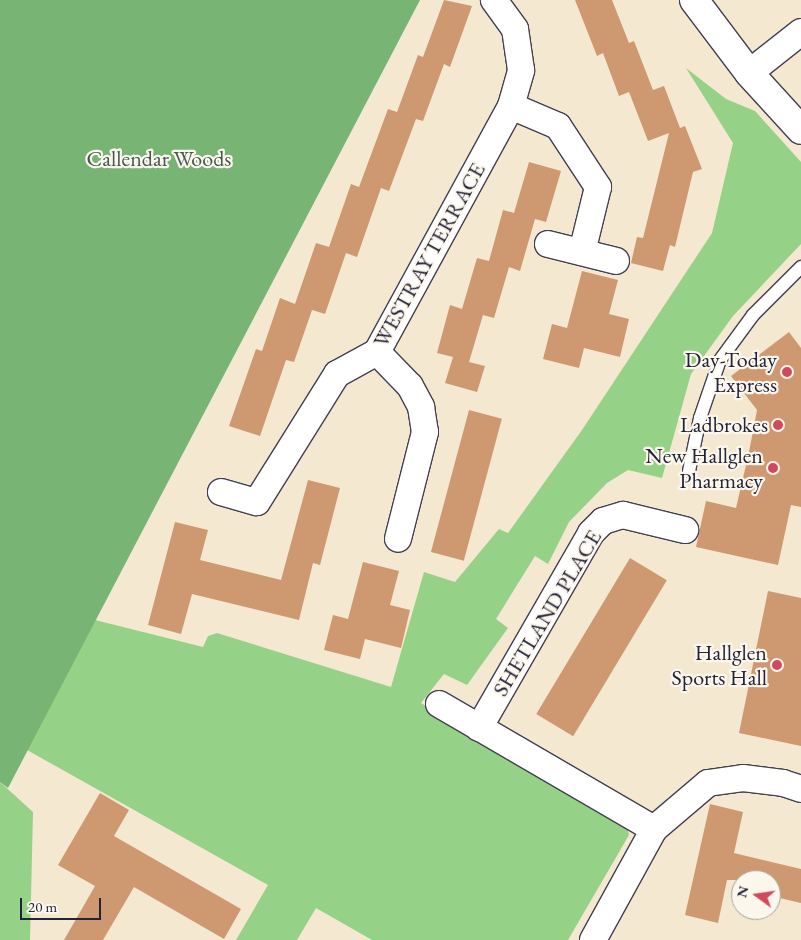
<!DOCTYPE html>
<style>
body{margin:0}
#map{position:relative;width:801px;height:940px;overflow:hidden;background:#f5e8d0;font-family:"EB Garamond",serif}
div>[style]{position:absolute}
.green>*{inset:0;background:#95d287}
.forest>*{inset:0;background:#78b474}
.building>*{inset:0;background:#ce9970;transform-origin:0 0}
.roads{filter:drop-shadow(1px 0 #424051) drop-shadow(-1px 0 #424051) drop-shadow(0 1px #424051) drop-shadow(0 -1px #424051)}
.service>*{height:12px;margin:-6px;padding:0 6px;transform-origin:6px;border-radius:6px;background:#fff}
.minor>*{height:26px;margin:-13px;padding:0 13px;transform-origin:13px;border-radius:13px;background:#fff}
.tertiary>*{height:28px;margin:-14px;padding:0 14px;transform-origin:14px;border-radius:14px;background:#fff}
.dots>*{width:14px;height:14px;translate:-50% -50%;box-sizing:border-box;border:2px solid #fbf7ec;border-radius:50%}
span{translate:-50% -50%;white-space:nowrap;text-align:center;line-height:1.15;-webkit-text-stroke:4.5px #fbf7ec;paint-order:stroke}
.park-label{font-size:22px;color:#445752}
.street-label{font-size:22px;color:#22223b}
.poi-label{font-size:22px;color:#22223b}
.right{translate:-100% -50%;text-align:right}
.north{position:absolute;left:731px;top:870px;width:50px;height:50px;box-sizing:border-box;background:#fbf7ec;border:1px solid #a4a2a5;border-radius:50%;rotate:284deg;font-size:14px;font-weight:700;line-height:20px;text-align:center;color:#22223b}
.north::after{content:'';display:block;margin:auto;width:18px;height:22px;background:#d1495b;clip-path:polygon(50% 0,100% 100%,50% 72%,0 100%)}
.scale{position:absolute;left:20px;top:898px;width:81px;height:22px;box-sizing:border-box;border:2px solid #22223b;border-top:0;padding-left:6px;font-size:15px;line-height:18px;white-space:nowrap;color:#22223b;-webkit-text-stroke:4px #fbf7ec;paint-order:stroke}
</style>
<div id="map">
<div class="green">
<div style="clip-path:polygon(686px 68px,726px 99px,755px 111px,801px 162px,801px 244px,733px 316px,691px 374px,662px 478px,628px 470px,607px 483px,569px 522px,548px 564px,535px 556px,496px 619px,508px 628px,467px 685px,444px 674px,421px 703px,626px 821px,629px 835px,568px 940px,372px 940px,316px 908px,297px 940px,236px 940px,268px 885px,27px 750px,95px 620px,203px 647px,208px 636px,217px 633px,391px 687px,424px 572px,455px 582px,499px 529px,508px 533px,582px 430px,712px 233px,733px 143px)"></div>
<div style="clip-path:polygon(0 782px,33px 812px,30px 940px,0 940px)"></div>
</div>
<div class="forest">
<div style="clip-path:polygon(0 0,420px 0,8px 788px,0 782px)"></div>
</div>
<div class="building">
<div style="clip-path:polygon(444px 0,472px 6px,450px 67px,444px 64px,423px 121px,416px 119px,389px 191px,381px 188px,357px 257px,346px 253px,325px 314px,309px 309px,312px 310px,294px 362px,286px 360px,260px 436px,229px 426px,256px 349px,262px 351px,280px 298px,295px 304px,316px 243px,329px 247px,351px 184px,359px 187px,388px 109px,397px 112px,418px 55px,423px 57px)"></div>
<div style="clip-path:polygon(575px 0,612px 0,629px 43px,634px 41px,653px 90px,664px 86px,680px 128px,685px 126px,702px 169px,693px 172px,675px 247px,670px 245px,663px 271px,631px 263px,637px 237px,643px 238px,669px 133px,648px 141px,629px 92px,619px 96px,603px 53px,597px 56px)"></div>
<div style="clip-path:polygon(529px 162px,561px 171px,546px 222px,535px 219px,520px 271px,509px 267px,494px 318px,483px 315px,469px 362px,485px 366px,477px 392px,445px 383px,453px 357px,437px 353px,450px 305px,462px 309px,477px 258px,489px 261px,503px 210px,514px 213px)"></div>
<div style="clip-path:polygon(582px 271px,618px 280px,609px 314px,629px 319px,620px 357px,584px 348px,579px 368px,543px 359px,552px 324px,567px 328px)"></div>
<div style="clip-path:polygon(789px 332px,801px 348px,801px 507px,791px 505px,778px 565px,696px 547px,706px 501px,736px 508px,749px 452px,757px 410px,731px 376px)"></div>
<div style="left:469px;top:410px;width:34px;height:147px;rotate:15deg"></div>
<div style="clip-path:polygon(308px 480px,340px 488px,320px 565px,313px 563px,299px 620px,192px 594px,181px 634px,148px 625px,175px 522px,208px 530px,200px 560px,281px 580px)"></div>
<div style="left:630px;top:558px;width:43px;height:182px;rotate:31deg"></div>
<div style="clip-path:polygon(363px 562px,399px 571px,390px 605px,410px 610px,401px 648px,365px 639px,360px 659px,324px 650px,333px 615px,348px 619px)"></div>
<div style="clip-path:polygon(768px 591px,801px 598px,801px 746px,739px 733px)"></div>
<div style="clip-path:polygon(100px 793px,129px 810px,114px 836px,241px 909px,224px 939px,134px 887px,103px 940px,64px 940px,95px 886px,58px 865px)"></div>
<div style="clip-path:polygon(710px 804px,743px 812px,734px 853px,801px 869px,801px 903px,771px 896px,771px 880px,727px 880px,718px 923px,685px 915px)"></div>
</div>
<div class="roads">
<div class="service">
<div style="left:689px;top:471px;width:54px;rotate:-78.3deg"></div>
<div style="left:700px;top:418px;width:61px;rotate:-71deg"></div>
<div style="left:720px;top:360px;width:56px;rotate:-53.7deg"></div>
<div style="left:753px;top:315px;width:68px;rotate:-45deg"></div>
</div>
<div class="minor">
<div style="left:749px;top:73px;width:66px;rotate:-38.3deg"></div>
<div style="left:511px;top:106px;width:51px;rotate:23.1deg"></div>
<div style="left:558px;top:126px;width:73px;rotate:56.7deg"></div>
<div style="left:598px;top:187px;width:67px;rotate:103.8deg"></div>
<div style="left:548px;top:244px;width:70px;rotate:14deg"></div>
<div style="left:377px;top:352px;width:47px;rotate:45.9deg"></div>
<div style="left:410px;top:386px;width:24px;rotate:62deg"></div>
<div style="left:421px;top:407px;width:25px;rotate:81deg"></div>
<div style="left:425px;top:432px;width:110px;rotate:104.2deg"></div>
<div style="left:221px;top:492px;width:37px;rotate:16deg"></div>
<div style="left:257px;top:502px;width:151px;rotate:-58deg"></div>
<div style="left:337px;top:374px;width:46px;rotate:-28.8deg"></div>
<div style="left:377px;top:352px;width:280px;rotate:-61.4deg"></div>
<div style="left:511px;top:106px;width:37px;rotate:-74deg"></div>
<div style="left:521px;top:70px;width:41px;rotate:-98.3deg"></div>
<div style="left:515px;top:29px;width:36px;rotate:-126deg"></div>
<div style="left:439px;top:704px;width:249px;rotate:30.2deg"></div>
<div style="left:479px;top:728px;width:225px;rotate:-60.1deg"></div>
<div style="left:591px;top:533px;width:17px;rotate:-45deg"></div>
<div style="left:603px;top:521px;width:21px;rotate:-17deg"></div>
<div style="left:623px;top:515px;width:64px;rotate:13.6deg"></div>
<div style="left:593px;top:940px;width:127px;rotate:-61.2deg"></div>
<div style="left:654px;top:829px;width:71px;rotate:-40.4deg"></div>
<div style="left:708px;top:783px;width:35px;rotate:-8deg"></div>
<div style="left:743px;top:778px;width:40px;rotate:7.1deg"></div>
<div style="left:783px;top:783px;width:19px;rotate:18deg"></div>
</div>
<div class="tertiary">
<div style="left:694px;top:0;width:91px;rotate:53deg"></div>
<div style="left:749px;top:73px;width:77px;rotate:47.6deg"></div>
</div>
</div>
<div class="dots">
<div style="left:787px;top:372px;background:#d1495b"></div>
<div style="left:778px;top:425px;background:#d1495b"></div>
<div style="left:773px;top:468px;background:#d1495b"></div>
<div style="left:777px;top:665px;background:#d1495b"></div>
</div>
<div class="park-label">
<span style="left:159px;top:159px">Callendar Woods</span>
</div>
<div class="street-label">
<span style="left:429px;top:255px;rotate:-61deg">WESTRAY TERRACE</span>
<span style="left:547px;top:613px;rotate:-59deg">SHETLAND PLACE</span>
</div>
<div class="poi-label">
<span class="right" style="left:777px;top:372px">Day-Today<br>Express</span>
<span class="right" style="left:768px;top:425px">Ladbrokes</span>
<span class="right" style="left:763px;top:468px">New Hallglen<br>Pharmacy</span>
<span class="right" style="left:767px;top:665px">Hallglen<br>Sports Hall</span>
</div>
<div class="north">N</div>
<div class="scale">20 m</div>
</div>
